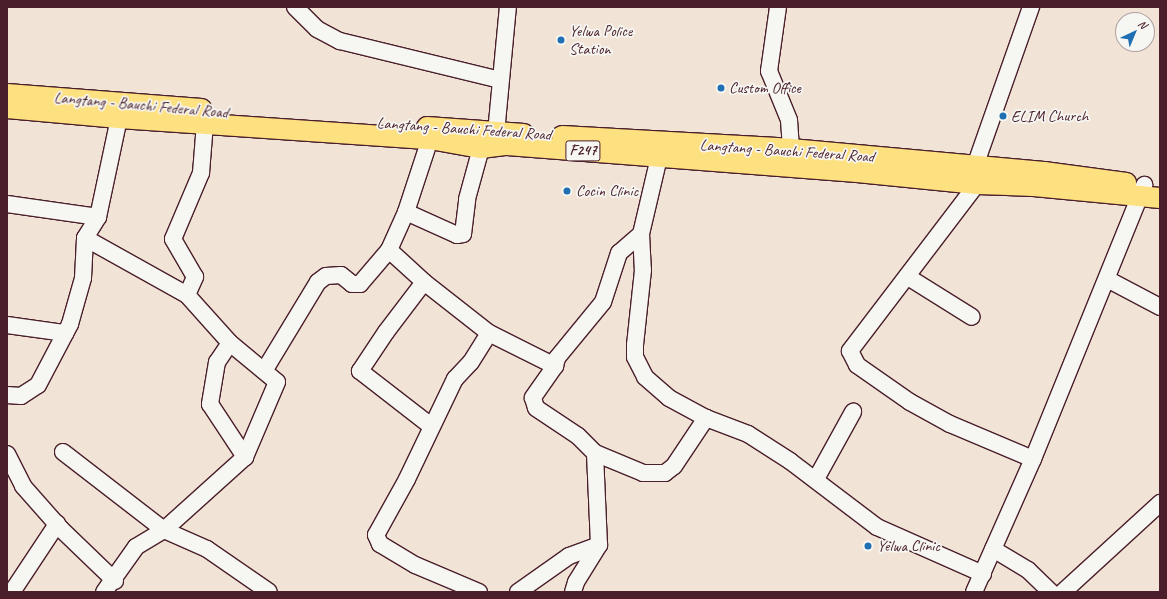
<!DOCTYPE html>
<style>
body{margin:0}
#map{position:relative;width:1167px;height:599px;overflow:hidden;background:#f1e4d6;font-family:Caveat,sans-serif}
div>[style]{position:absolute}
.roads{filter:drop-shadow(1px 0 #4a1f2b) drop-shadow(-1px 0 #4a1f2b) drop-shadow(0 1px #4a1f2b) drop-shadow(0 -1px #4a1f2b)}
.minor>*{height:16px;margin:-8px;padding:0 8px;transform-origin:8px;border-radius:8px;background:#f6f6f2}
.major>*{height:20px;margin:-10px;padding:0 10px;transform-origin:10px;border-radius:10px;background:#fde080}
.dots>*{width:11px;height:11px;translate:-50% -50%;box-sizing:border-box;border:2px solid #f6f6f2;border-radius:50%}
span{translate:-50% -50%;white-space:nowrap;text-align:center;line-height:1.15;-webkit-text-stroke:3.5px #f6f6f2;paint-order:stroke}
.shield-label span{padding:1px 3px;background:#f6f6f2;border:1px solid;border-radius:3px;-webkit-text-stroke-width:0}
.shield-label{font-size:15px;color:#4a1f2b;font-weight:700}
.poi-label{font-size:16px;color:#4a1f2b}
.left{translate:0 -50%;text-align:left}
.street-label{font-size:16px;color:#4a1f2b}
.frame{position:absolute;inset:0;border:8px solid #4a1f2b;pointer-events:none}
.north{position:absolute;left:1115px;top:12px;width:40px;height:40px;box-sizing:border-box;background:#f6f6f2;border:1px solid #b1a0a2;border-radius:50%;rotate:44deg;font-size:11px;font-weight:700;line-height:16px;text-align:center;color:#4a1f2b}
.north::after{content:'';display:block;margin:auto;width:14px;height:18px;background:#1f6fb2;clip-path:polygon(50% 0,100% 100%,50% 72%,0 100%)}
</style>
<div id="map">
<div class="roads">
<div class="minor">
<div style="left:295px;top:7px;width:31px;rotate:45deg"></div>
<div style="left:317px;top:29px;width:26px;rotate:28deg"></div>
<div style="left:340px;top:41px;width:165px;rotate:13.7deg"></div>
<div style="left:778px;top:7px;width:65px;rotate:98deg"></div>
<div style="left:769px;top:71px;width:53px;rotate:67.8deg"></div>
<div style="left:789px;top:120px;width:29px;rotate:86deg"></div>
<div style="left:496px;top:133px;width:127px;rotate:-84.6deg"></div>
<div style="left:975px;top:166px;width:169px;rotate:-70.6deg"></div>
<div style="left:977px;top:184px;width:210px;rotate:127.3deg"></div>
<div style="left:850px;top:351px;width:16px;rotate:63deg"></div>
<div style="left:857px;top:365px;width:65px;rotate:34.9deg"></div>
<div style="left:910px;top:402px;width:46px;rotate:28.8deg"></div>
<div style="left:950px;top:424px;width:90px;rotate:22.9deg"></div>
<div style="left:7px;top:204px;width:92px;rotate:8.1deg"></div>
<div style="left:406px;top:212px;width:56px;rotate:24.3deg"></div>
<div style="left:457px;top:235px;width:6px;rotate:-9deg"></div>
<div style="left:463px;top:234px;width:35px;rotate:-83deg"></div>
<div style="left:467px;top:199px;width:53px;rotate:-74.6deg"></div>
<div style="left:641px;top:234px;width:36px;rotate:87deg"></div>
<div style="left:643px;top:270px;width:75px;rotate:96.1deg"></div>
<div style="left:635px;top:345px;width:12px;rotate:90deg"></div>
<div style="left:635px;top:357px;width:22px;rotate:63deg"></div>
<div style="left:645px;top:377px;width:32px;rotate:41deg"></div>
<div style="left:669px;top:398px;width:42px;rotate:28.4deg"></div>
<div style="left:706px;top:418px;width:45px;rotate:20.9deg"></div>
<div style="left:748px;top:434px;width:50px;rotate:32.7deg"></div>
<div style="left:790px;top:461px;width:109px;rotate:37.2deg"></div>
<div style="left:877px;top:527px;width:116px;rotate:23.9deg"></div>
<div style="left:85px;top:238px;width:117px;rotate:29.2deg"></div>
<div style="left:187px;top:295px;width:64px;rotate:48.1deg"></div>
<div style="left:230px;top:343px;width:61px;rotate:39.7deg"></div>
<div style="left:277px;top:382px;width:82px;rotate:113.1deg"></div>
<div style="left:245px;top:457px;width:109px;rotate:138deg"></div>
<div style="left:164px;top:530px;width:33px;rotate:149deg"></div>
<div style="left:136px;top:547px;width:55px;rotate:125.4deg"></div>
<div style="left:389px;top:250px;width:47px;rotate:42.4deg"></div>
<div style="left:424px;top:282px;width:83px;rotate:38.1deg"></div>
<div style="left:489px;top:333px;width:74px;rotate:26.6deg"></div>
<div style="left:555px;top:366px;width:8px;rotate:-76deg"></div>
<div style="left:557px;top:358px;width:72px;rotate:-50.6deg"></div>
<div style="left:603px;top:302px;width:52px;rotate:-71.9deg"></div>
<div style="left:619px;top:253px;width:29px;rotate:-41deg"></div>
<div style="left:641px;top:234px;width:79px;rotate:-76.8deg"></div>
<div style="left:908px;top:277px;width:75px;rotate:32deg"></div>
<div style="left:1107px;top:279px;width:60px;rotate:27.8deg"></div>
<div style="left:424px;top:282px;width:63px;rotate:127.2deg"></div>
<div style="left:386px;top:332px;width:47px;rotate:123.7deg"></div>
<div style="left:360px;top:371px;width:90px;rotate:37.8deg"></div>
<div style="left:187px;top:295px;width:20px;rotate:-66deg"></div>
<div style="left:195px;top:277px;width:44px;rotate:-120.1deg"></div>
<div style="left:173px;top:239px;width:72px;rotate:-67deg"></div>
<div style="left:201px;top:173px;width:50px;rotate:-85.4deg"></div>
<div style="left:7px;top:325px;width:59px;rotate:7.9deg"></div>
<div style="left:230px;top:343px;width:23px;rotate:124deg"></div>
<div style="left:217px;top:362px;width:43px;rotate:99.5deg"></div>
<div style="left:210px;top:404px;width:64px;rotate:56.6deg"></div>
<div style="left:555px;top:366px;width:39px;rotate:125deg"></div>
<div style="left:533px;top:398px;width:10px;rotate:73deg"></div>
<div style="left:536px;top:408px;width:50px;rotate:33.7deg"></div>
<div style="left:578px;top:436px;width:24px;rotate:45deg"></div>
<div style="left:595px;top:453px;width:52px;rotate:22.6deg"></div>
<div style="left:643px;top:473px;width:22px"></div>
<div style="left:665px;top:473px;width:11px;rotate:-38deg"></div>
<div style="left:674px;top:466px;width:58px;rotate:-56.3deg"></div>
<div style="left:264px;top:371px;width:104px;rotate:-58.8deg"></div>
<div style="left:318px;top:282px;width:10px;rotate:-37deg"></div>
<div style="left:326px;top:276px;width:15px;rotate:-4deg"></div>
<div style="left:341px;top:275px;width:14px;rotate:39deg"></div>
<div style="left:352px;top:284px;width:8px"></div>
<div style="left:360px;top:284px;width:45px;rotate:-49.5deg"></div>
<div style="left:389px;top:250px;width:42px;rotate:-65.9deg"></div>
<div style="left:406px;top:212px;width:77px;rotate:-71.8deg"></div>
<div style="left:7px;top:395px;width:14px;rotate:4deg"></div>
<div style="left:21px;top:396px;width:20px;rotate:-33deg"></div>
<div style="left:38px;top:385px;width:69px;rotate:-62.3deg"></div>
<div style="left:70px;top:324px;width:48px;rotate:-74.2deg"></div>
<div style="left:83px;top:278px;width:40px;rotate:-87.1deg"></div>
<div style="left:85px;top:238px;width:25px;rotate:-58deg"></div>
<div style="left:98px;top:217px;width:101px;rotate:-78deg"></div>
<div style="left:63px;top:452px;width:128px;rotate:37.7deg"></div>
<div style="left:164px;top:530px;width:47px;rotate:23.8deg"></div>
<div style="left:207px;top:549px;width:75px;rotate:34.7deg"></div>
<div style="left:7px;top:454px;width:36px;rotate:63deg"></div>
<div style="left:23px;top:486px;width:57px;rotate:48.5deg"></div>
<div style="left:61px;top:529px;width:75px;rotate:43.9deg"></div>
<div style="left:816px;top:479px;width:77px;rotate:-61.1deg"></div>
<div style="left:993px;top:549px;width:41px;rotate:31deg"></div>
<div style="left:1028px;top:570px;width:32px;rotate:44deg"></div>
<div style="left:12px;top:592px;width:82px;rotate:-56.5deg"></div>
<div style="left:479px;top:592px;width:69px;rotate:-157.1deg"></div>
<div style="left:415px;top:565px;width:41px;rotate:-149deg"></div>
<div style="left:380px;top:544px;width:10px;rotate:-114deg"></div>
<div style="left:376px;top:535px;width:64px;rotate:-61deg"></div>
<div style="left:407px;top:479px;width:111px;rotate:-64.4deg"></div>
<div style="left:455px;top:379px;width:23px;rotate:-47deg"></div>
<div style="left:471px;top:362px;width:34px;rotate:-58deg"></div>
<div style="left:518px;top:592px;width:62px;rotate:-35.2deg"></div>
<div style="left:569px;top:556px;width:32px;rotate:-20deg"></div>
<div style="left:573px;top:592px;width:10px;rotate:-73deg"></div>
<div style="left:576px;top:582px;width:44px;rotate:-58.1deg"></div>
<div style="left:599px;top:545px;width:92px;rotate:-92.5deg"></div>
<div style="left:974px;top:592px;width:145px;rotate:-66.1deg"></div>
<div style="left:1033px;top:459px;width:296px;rotate:-67.9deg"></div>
<div style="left:1063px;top:592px;width:132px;rotate:-42.5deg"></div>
</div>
<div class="major">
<div style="left:7px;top:94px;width:195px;rotate:4.4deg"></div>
<div style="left:7px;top:108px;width:112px;rotate:5.1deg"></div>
<div style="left:119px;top:118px;width:312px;rotate:3.9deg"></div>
<div style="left:430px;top:139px;width:52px;rotate:10deg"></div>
<div style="left:481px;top:148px;width:26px;rotate:-7deg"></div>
<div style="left:507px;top:145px;width:351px;rotate:4.4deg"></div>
<div style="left:857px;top:172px;width:121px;rotate:5.7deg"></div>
<div style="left:977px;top:184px;width:56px;rotate:2deg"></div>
<div style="left:1033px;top:186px;width:128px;rotate:5.4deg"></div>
<div style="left:427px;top:127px;width:97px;rotate:4.1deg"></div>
<div style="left:562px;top:136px;width:229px;rotate:3.2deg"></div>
<div style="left:791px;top:149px;width:254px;rotate:5.2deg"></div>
<div style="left:1044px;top:172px;width:83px;rotate:7.6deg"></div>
</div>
</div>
<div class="dots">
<div style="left:561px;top:40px;background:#1f6fb2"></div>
<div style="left:721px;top:88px;background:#1f6fb2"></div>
<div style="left:1003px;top:116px;background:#1f6fb2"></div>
<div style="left:567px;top:191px;background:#1f6fb2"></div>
<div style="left:868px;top:546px;background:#1f6fb2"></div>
</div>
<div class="shield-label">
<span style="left:583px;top:151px">F247</span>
</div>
<div class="poi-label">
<span class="left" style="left:569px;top:40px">Yelwa Police<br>Station</span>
<span class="left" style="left:729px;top:88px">Custom Office</span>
<span class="left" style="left:1011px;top:116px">ELIM Church</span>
<span class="left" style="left:576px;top:191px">Cocin Clinic</span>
<span class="left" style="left:877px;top:546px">Yelwa Clinic</span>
</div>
<div class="street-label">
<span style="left:141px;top:105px;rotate:5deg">Langtang - Bauchi Federal Road</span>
<span style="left:464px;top:129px;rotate:4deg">Langtang - Bauchi Federal Road</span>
<span style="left:787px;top:151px;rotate:4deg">Langtang - Bauchi Federal Road</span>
</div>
<div class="frame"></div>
<div class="north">N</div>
</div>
